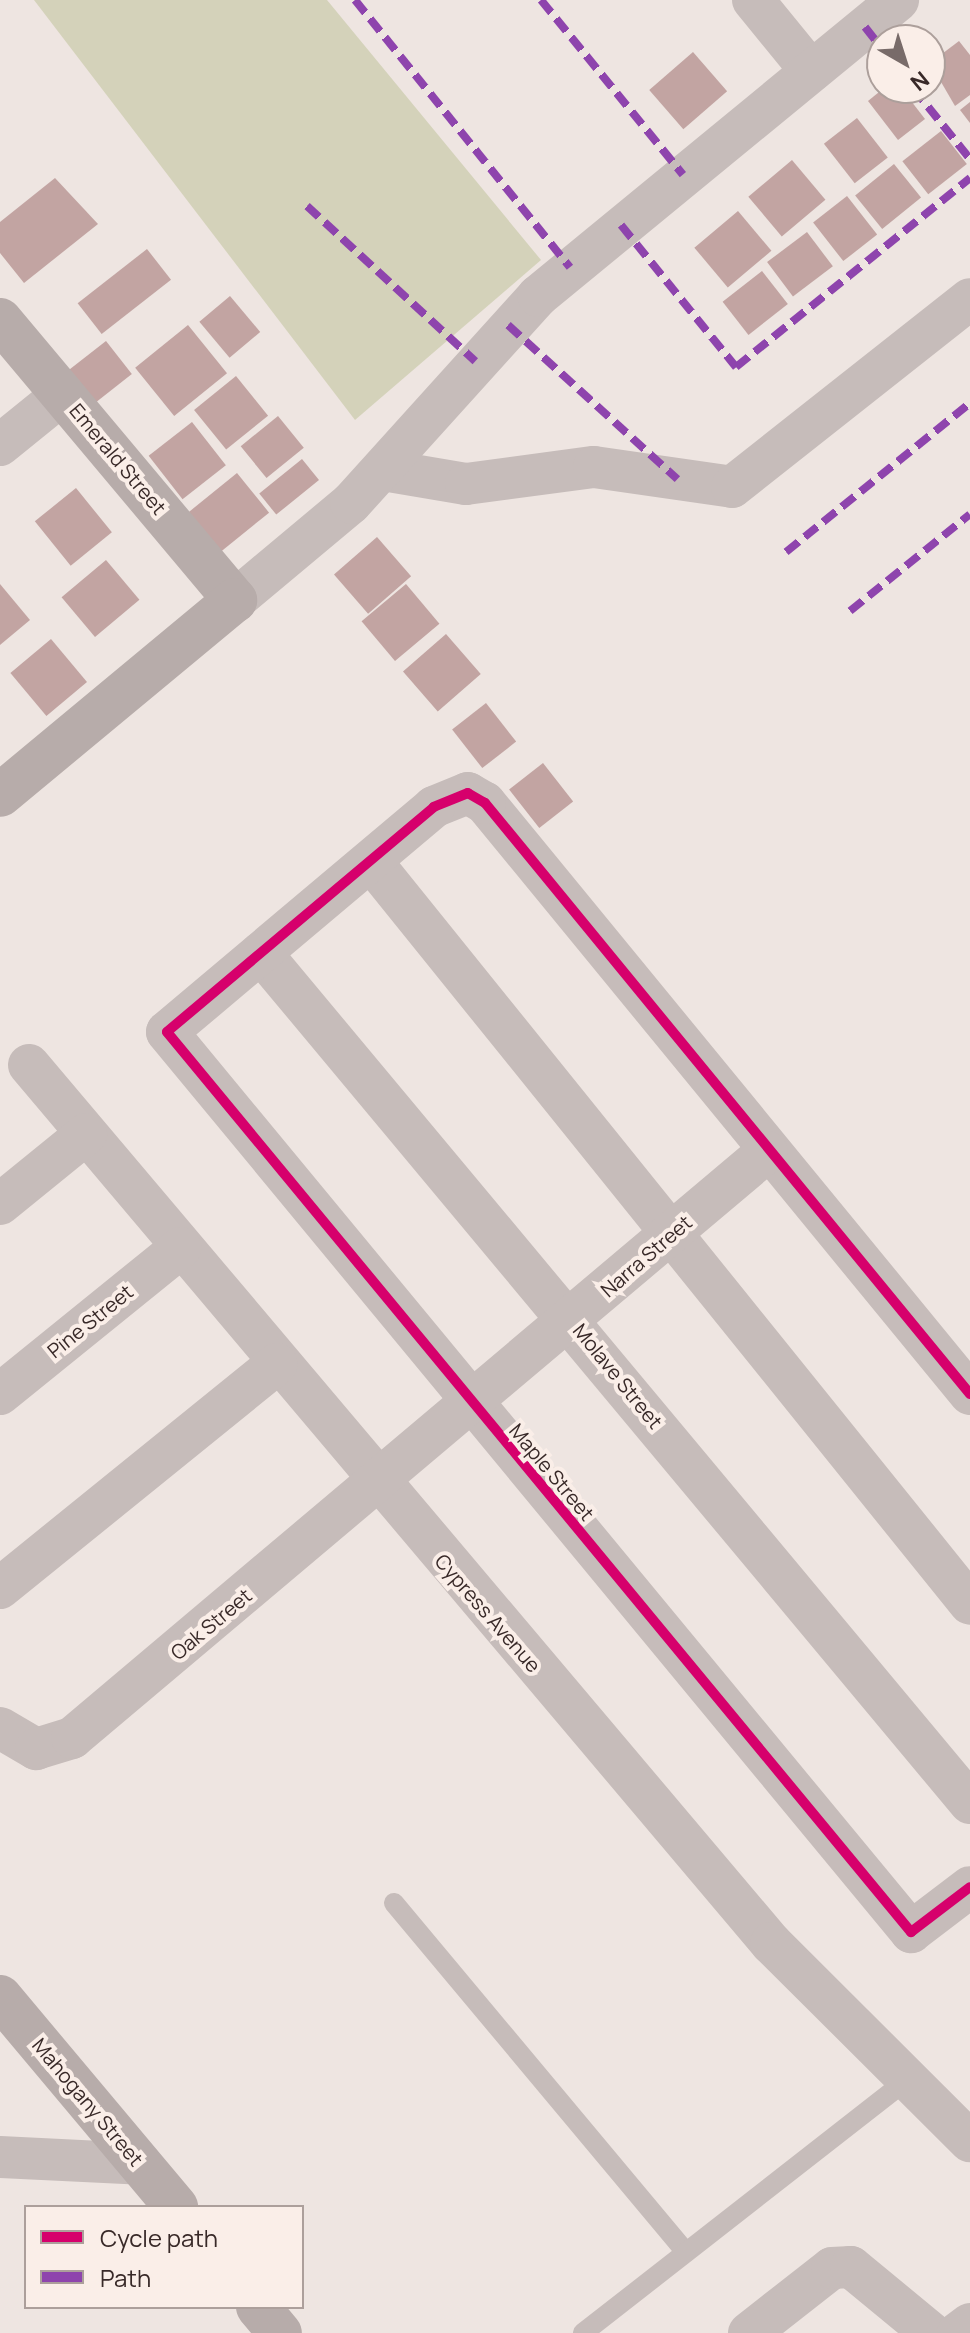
<!DOCTYPE html>
<style>
body{margin:0}
#map{position:relative;width:970px;height:2333px;overflow:hidden;background:#eee5e1;font-family:Manrope,sans-serif}
div>[style]{position:absolute}
.green>*{inset:0;background:#d4d2ba}
.building>*{inset:0;background:#c2a4a2;transform-origin:0 0}
.lane>*{height:20px;margin:-10px;padding:0 10px;transform-origin:10px;border-radius:10px;background:#c6bcba}
.street>*{height:42px;margin:-21px;padding:0 21px;transform-origin:21px;border-radius:21px;background:#c6bcba}
.secondary>*{height:44px;margin:-22px;padding:0 22px;transform-origin:22px;border-radius:22px;background:#b7acaa}
.quiet>*{height:8px;margin-top:-4px;transform-origin:0;background:repeating-linear-gradient(90deg,#8e44ad 0 16px,transparent 0 24px)}
.cycleway>*{height:10px;margin:-5px;padding:0 5px;transform-origin:5px;border-radius:5px;background:#d6006c}
span{translate:-50% -50%;white-space:nowrap;text-align:center;line-height:1.15;-webkit-text-stroke:8px #faeee8;paint-order:stroke}
.street-label{font-size:20px;color:#382928}
.legend{position:absolute;left:24px;top:2205px;width:280px;height:104px;box-sizing:border-box;background:#faeee8;border:2px solid #ac9f9b;margin:0;padding:10px 14px;list-style:none;font-size:24px;color:#382928}
.legend li{display:flex;align-items:center;gap:16px;height:40px}
.legend b{width:40px;border:2px solid #ac9f9b}
.north{position:absolute;left:866px;top:24px;width:80px;height:80px;box-sizing:border-box;background:#faeee8;border:2px solid #ac9f9b;border-radius:50%;rotate:141deg;font-size:22px;font-weight:700;line-height:32px;text-align:center;color:#382928}
.north::after{content:'';display:block;margin:auto;width:28px;height:36px;background:#786b69;clip-path:polygon(50% 0,100% 100%,50% 72%,0 100%)}
</style>
<div id="map">
<div class="green">
<div style="clip-path:polygon(34px 0,327px 0,541px 260px,355px 420px)"></div>
</div>
<div class="building">
<div style="clip-path:polygon(959px 41px,970px 55px,970px 95px,955px 106px,930px 63px)"></div>
<div style="left:693px;top:52px;width:52px;height:58px;rotate:49deg"></div>
<div style="clip-path:polygon(884px 88px,901px 88px,925px 119px,898px 140px,868px 101px)"></div>
<div style="clip-path:polygon(970px 102px,970px 123px,960px 110px)"></div>
<div style="left:857px;top:118px;width:50px;height:42px;rotate:52deg"></div>
<div style="left:941px;top:131px;width:42px;height:49px;rotate:52deg"></div>
<div style="left:792px;top:160px;width:52px;height:57px;rotate:50deg"></div>
<div style="left:894px;top:164px;width:43px;height:50px;rotate:51deg"></div>
<div style="clip-path:polygon(55px 178px,98px 224px,24px 283px,0 253px,0 222px)"></div>
<div style="left:847px;top:196px;width:49px;height:43px;rotate:52deg"></div>
<div style="left:738px;top:211px;width:52px;height:57px;rotate:50deg"></div>
<div style="left:807px;top:232px;width:43px;height:50px;rotate:53deg"></div>
<div style="left:147px;top:249px;width:39px;height:88px;rotate:52deg"></div>
<div style="left:762px;top:271px;width:42px;height:50px;rotate:52deg"></div>
<div style="left:230px;top:296px;width:47px;height:40px;rotate:50deg"></div>
<div style="left:188px;top:325px;width:62px;height:68px;rotate:51deg"></div>
<div style="left:106px;top:341px;width:42px;height:50px;rotate:52deg"></div>
<div style="left:236px;top:376px;width:51px;height:54px;rotate:51deg"></div>
<div style="left:278px;top:416px;width:41px;height:48px;rotate:51deg"></div>
<div style="left:192px;top:422px;width:55px;height:55px;rotate:52deg"></div>
<div style="left:302px;top:459px;width:27px;height:55px;rotate:51deg"></div>
<div style="left:237px;top:473px;width:51px;height:65px;rotate:51deg"></div>
<div style="left:76px;top:488px;width:57px;height:53px;rotate:51deg"></div>
<div style="left:377px;top:537px;width:52px;height:57px;rotate:49deg"></div>
<div style="left:106px;top:560px;width:52px;height:58px;rotate:50deg"></div>
<div style="clip-path:polygon(0 584px,30px 620px,0 645px)"></div>
<div style="left:406px;top:584px;width:52px;height:58px;rotate:50deg"></div>
<div style="left:446px;top:634px;width:53px;height:57px;rotate:49deg"></div>
<div style="left:51px;top:639px;width:56px;height:53px;rotate:50deg"></div>
<div style="left:486px;top:703px;width:49px;height:43px;rotate:52deg"></div>
<div style="left:543px;top:763px;width:49px;height:43px;rotate:52deg"></div>
</div>
<div class="lane">
<div style="left:394px;top:1903px;width:455px;rotate:50.1deg"></div>
<div style="left:583px;top:2333px;width:412px;rotate:-38deg"></div>
</div>
<div class="street">
<div style="left:753px;top:0;width:92px;rotate:50.8deg"></div>
<div style="left:0;top:445px;width:81px;rotate:-39deg"></div>
<div style="left:383px;top:470px;width:84px;rotate:9.6deg"></div>
<div style="left:466px;top:484px;width:129px;rotate:-7.6deg"></div>
<div style="left:594px;top:467px;width:139px;rotate:8.2deg"></div>
<div style="left:732px;top:487px;width:303px;rotate:-38.3deg"></div>
<div style="left:235px;top:600px;width:151px;rotate:-39.9deg"></div>
<div style="left:351px;top:503px;width:279px;rotate:-47.9deg"></div>
<div style="left:538px;top:296px;width:466px;rotate:-39.4deg"></div>
<div style="left:371px;top:861px;width:954px;rotate:51.12deg"></div>
<div style="left:261px;top:953px;width:1107px;rotate:50.17deg"></div>
<div style="left:29px;top:1065px;width:1150px;rotate:49.8deg"></div>
<div style="left:771px;top:1943px;width:281px;rotate:44.9deg"></div>
<div style="left:0;top:1204px;width:111px;rotate:-39.1deg"></div>
<div style="left:0;top:1394px;width:232px;rotate:-39deg"></div>
<div style="left:970px;top:1394px;width:765px;rotate:-129.37deg"></div>
<div style="left:485px;top:803px;width:20px;rotate:-150deg"></div>
<div style="left:468px;top:793px;width:37px;rotate:158deg"></div>
<div style="left:434px;top:807px;width:349px;rotate:139.9deg"></div>
<div style="left:167px;top:1032px;width:1168px;rotate:50.42deg"></div>
<div style="left:911px;top:1932px;width:74px;rotate:-37.3deg"></div>
<div style="left:0;top:1588px;width:356px;rotate:-39deg"></div>
<div style="left:0;top:1728px;width:42px;rotate:30.3deg"></div>
<div style="left:36px;top:1749px;width:38px;rotate:-17deg"></div>
<div style="left:72px;top:1738px;width:909px;rotate:-40.14deg"></div>
<div style="left:0;top:2157px;width:141px;rotate:2.8deg"></div>
<div style="left:749px;top:2333px;width:105px;rotate:-38.1deg"></div>
<div style="left:832px;top:2268px;width:19px;rotate:-3deg"></div>
<div style="left:851px;top:2267px;width:104px;rotate:39.5deg"></div>
<div style="left:958px;top:2333px;width:15px;rotate:-37deg"></div>
</div>
<div class="secondary">
<div style="left:0;top:320px;width:366px;rotate:50deg"></div>
<div style="left:235px;top:600px;width:305px;rotate:140.3deg"></div>
<div style="left:0;top:1997px;width:274px;rotate:50deg"></div>
<div style="left:258px;top:2307px;width:34px;rotate:50deg"></div>
</div>
<div class="quiet">
<div style="left:355px;top:0;width:343px;rotate:51.2deg"></div>
<div style="left:541px;top:0;width:225px;rotate:50.9deg"></div>
<div style="left:865px;top:27px;width:28px;rotate:52deg"></div>
<div style="left:913px;top:88px;width:91px;rotate:51.2deg"></div>
<div style="left:307px;top:206px;width:229px;rotate:42.7deg"></div>
<div style="left:621px;top:225px;width:183px;rotate:51deg"></div>
<div style="left:736px;top:367px;width:301px;rotate:-38.9deg"></div>
<div style="left:508px;top:325px;width:229px;rotate:42.3deg"></div>
<div style="left:786px;top:552px;width:237px;rotate:-39deg"></div>
<div style="left:850px;top:611px;width:154px;rotate:-38.9deg"></div>
</div>
<div class="cycleway">
<div style="left:970px;top:1394px;width:765px;rotate:-129.37deg"></div>
<div style="left:485px;top:803px;width:20px;rotate:-150deg"></div>
<div style="left:468px;top:793px;width:37px;rotate:158deg"></div>
<div style="left:434px;top:807px;width:349px;rotate:139.9deg"></div>
<div style="left:167px;top:1032px;width:1168px;rotate:50.42deg"></div>
<div style="left:911px;top:1932px;width:74px;rotate:-37.3deg"></div>
</div>
<div class="street-label">
<span style="left:118px;top:459px;rotate:50deg">Emerald Street</span>
<span style="left:646px;top:1256px;rotate:-41deg">Narra Street</span>
<span style="left:90px;top:1321px;rotate:-39deg">Pine Street</span>
<span style="left:618px;top:1376px;rotate:51deg">Molave Street</span>
<span style="left:552px;top:1472px;rotate:50deg">Maple Street</span>
<span style="left:488px;top:1613px;rotate:49deg">Cypress Avenue</span>
<span style="left:211px;top:1624px;rotate:-40deg">Oak Street</span>
<span style="left:88px;top:2102px;rotate:50deg">Mahogany Street</span>
</div>
<ul class="legend">
<li><b style="height:10px;background:#d6006c"></b>Cycle path</li>
<li><b style="height:10px;background:#8e44ad"></b>Path</li>
</ul>
<div class="north">N</div>
</div>
